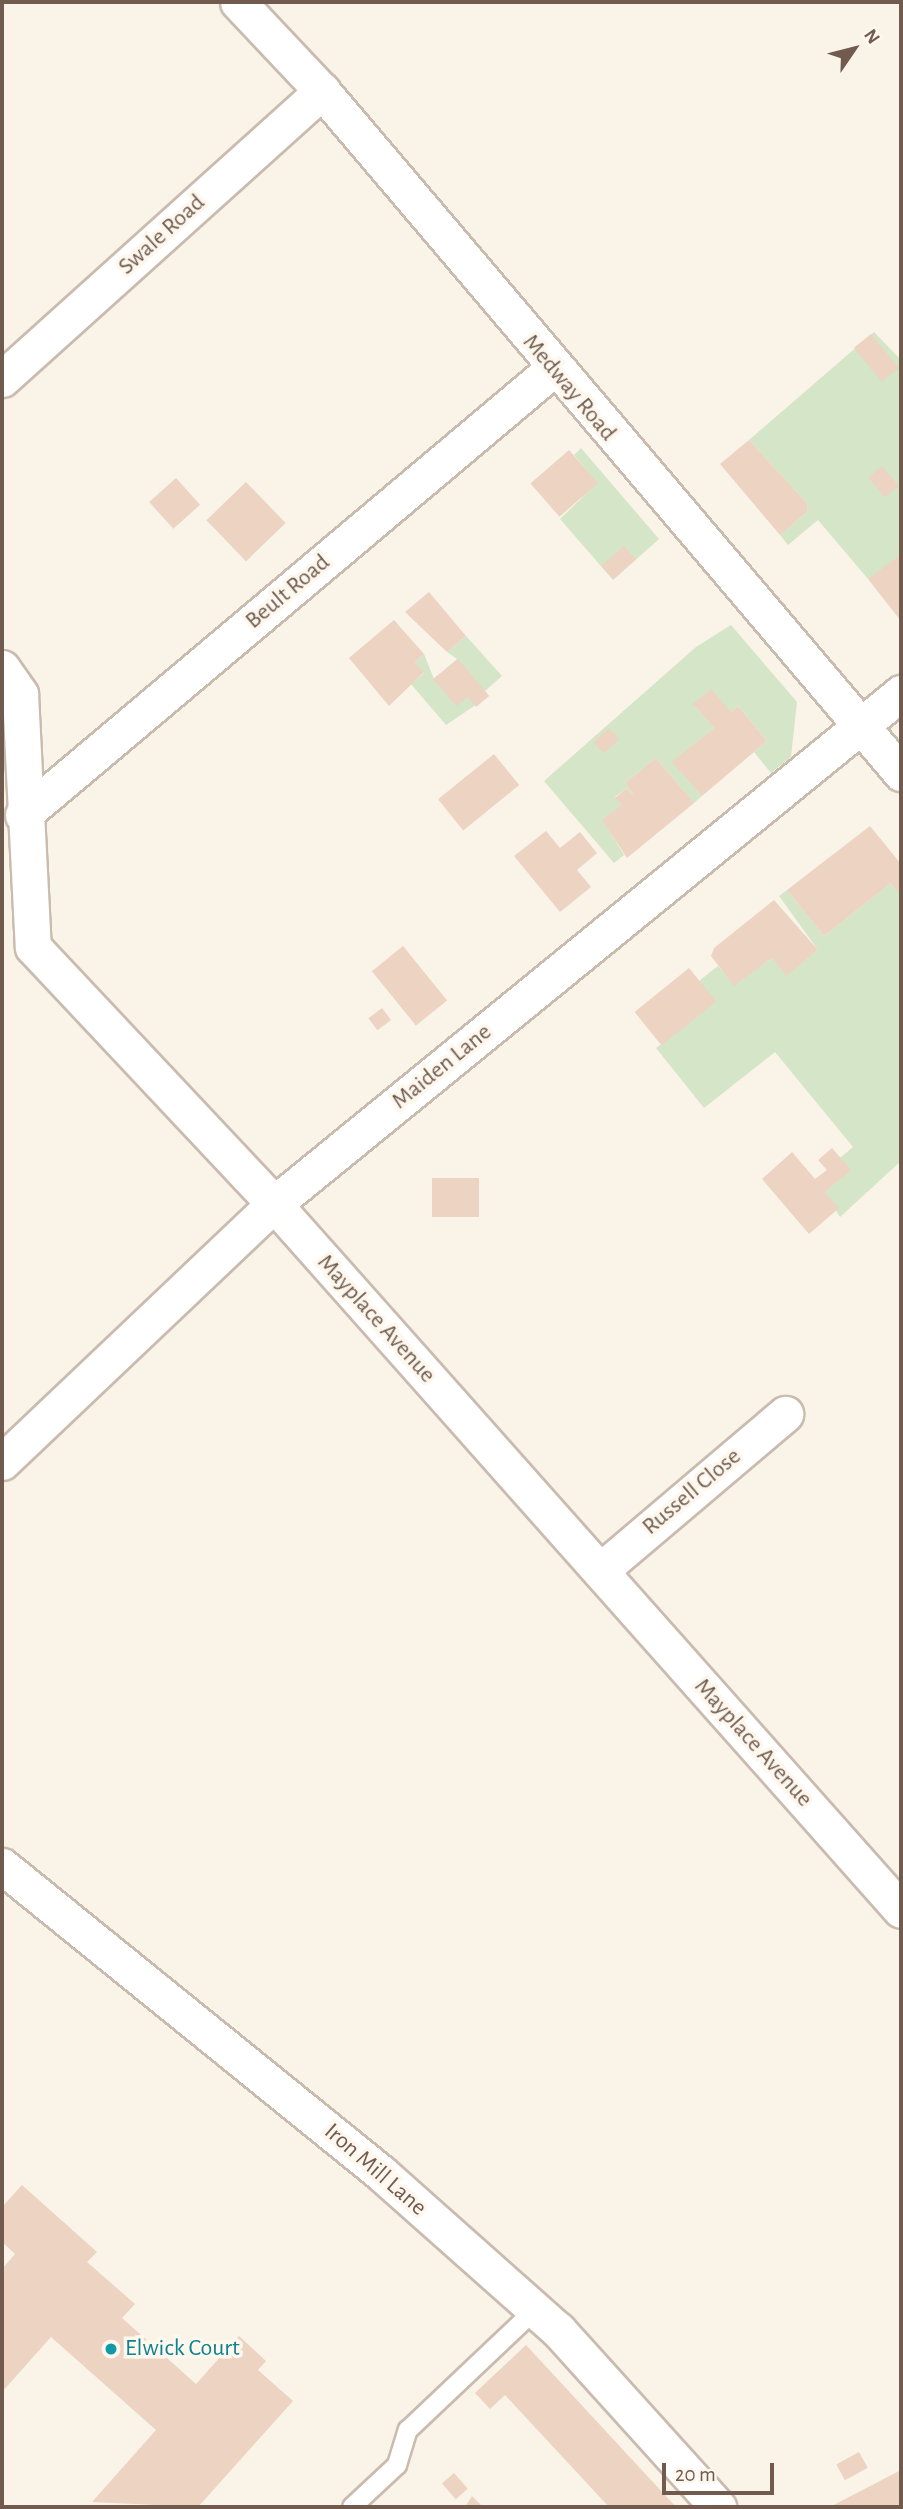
<!DOCTYPE html>
<style>
body{margin:0}
#map{position:relative;width:903px;height:2509px;overflow:hidden;background:#faf3e8;font-family:"Alegreya Sans",sans-serif}
div>[style]{position:absolute}
.green>*{inset:0;background:#d4e6c7}
.building>*{inset:0;background:#ecd3c2;transform-origin:0 0}
.roads{filter:drop-shadow(2px 0 #cabbaf) drop-shadow(-2px 0 #cabbaf) drop-shadow(0 2px #cabbaf) drop-shadow(0 -2px #cabbaf)}
.lane>*{height:18px;margin:-9px;padding:0 9px;transform-origin:9px;border-radius:9px;background:#fff}
.street>*{height:35px;margin:-17.5px;padding:0 17.5px;transform-origin:17.5px;border-radius:17.5px;background:#fff}
.dots>*{width:19px;height:19px;translate:-50% -50%;box-sizing:border-box;border:4px solid #fdf7ed;border-radius:50%}
span{translate:-50% -50%;white-space:nowrap;text-align:center;line-height:1.15;-webkit-text-stroke:7px #fdf7ed;paint-order:stroke}
.street-label{font-size:24px;color:#715b4f}
.culture-label{font-size:24px;color:#0d838f}
.left{translate:0 -50%;text-align:left}
.frame{position:absolute;inset:0;border:4px solid #715b4f;pointer-events:none}
.north{position:absolute;left:819px;top:14px;width:70px;height:70px;-webkit-text-stroke:5px #fdf7ed;paint-order:stroke;rotate:55deg;font-size:19px;font-weight:700;line-height:28px;text-align:center;color:#715b4f}
.north::after{content:'';display:block;margin:auto;width:24px;height:32px;background:#715b4f;clip-path:polygon(50% 0,100% 100%,50% 72%,0 100%)}
.scale{position:absolute;left:662px;top:2463px;width:112px;height:32px;box-sizing:border-box;border:4px solid #715b4f;border-top:0;padding-left:9px;font-size:21px;line-height:24px;white-space:nowrap;color:#715b4f;-webkit-text-stroke:5px #fdf7ed;paint-order:stroke}
</style>
<div id="map">
<div class="green">
<div style="clip-path:polygon(874px 332px,901px 360px,901px 559px,868px 579px,818px 520px,788px 545px,780px 535px,808px 511px,806px 502px,749px 440px)"></div>
<div style="clip-path:polygon(581px 448px,659px 539px,613px 580px,560px 519px,597px 483px,574px 455px)"></div>
<div style="clip-path:polygon(731px 625px,797px 702px,791px 757px,771px 773px,754px 752px,767px 741px,738px 706px,731px 712px,694px 705px,714px 728px,673px 762px,702px 796px,694px 803px,656px 758px,625px 783px,634px 795px,626px 789px,615px 797px,621px 805px,603px 820px,624px 855px,614px 863px,544px 781px,696px 647px)"></div>
<div style="clip-path:polygon(466px 636px,502px 676px,485px 691px,489px 696px,446px 725px,411px 684px,424px 673px,415px 662px,424px 654px,434px 679px,457px 659px,447px 652px)"></div>
<div style="clip-path:polygon(891px 883px,901px 894px,901px 1161px,840px 1217px,825px 1192px,850px 1170px,840px 1158px,853px 1147px,775px 1052px,704px 1108px,656px 1048px,715px 1002px,699px 981px,718px 966px,735px 985px,772px 958px,786px 975px,818px 950px,779px 896px,787px 890px,824px 936px)"></div>
</div>
<div class="building">
<div style="left:871px;top:334px;width:44px;height:22px;rotate:51deg"></div>
<div style="clip-path:polygon(749px 440px,806px 502px,808px 511px,780px 535px,720px 464px)"></div>
<div style="left:569px;top:450px;width:44px;height:51px;rotate:49deg"></div>
<div style="left:882px;top:466px;width:26px;height:18px;rotate:50deg"></div>
<div style="left:176px;top:478px;width:36px;height:36px;rotate:48deg"></div>
<div style="left:246px;top:482px;width:57px;height:55px;rotate:46deg"></div>
<div style="left:624px;top:546px;width:18px;height:30px;rotate:49deg"></div>
<div style="clip-path:polygon(899px 556px,901px 559px,901px 621px,868px 579px)"></div>
<div style="clip-path:polygon(429px 592px,466px 636px,447px 652px,405px 612px)"></div>
<div style="clip-path:polygon(394px 620px,424px 654px,415px 662px,424px 672px,389px 706px,349px 658px)"></div>
<div style="clip-path:polygon(458px 659px,489px 696px,476px 707px,468px 697px,456px 706px,433px 679px)"></div>
<div style="clip-path:polygon(711px 689px,731px 712px,738px 706px,767px 741px,702px 796px,672px 762px,714px 728px,693px 704px)"></div>
<div style="left:609px;top:728px;width:15px;height:21px;rotate:48deg"></div>
<div style="left:494px;top:754px;width:40px;height:72px;rotate:51deg"></div>
<div style="clip-path:polygon(656px 758px,694px 803px,627px 858px,602px 820px,621px 805px,615px 798px,626px 789px,634px 795px,625px 783px)"></div>
<div style="clip-path:polygon(870px 826px,901px 864px,901px 896px,891px 883px,824px 936px,787px 890px)"></div>
<div style="clip-path:polygon(546px 831px,560px 848px,580px 832px,597px 853px,577px 870px,591px 887px,560px 912px,514px 856px)"></div>
<div style="clip-path:polygon(774px 900px,818px 950px,786px 976px,772px 958px,734px 986px,711px 956px,714px 948px)"></div>
<div style="left:403px;top:946px;width:70px;height:40px;rotate:51deg"></div>
<div style="left:689px;top:968px;width:43px;height:70px;rotate:51deg"></div>
<div style="left:382px;top:1008px;width:15px;height:17px;rotate:53deg"></div>
<div style="clip-path:polygon(832px 1148px,851px 1170px,825px 1192px,839px 1208px,809px 1234px,762px 1179px,792px 1152px,815px 1179px,827px 1170px,818px 1160px)"></div>
<div style="left:432px;top:1178px;width:47px;height:39px"></div>
<div style="clip-path:polygon(22px 2185px,97px 2252px,87px 2262px,135px 2304px,122px 2318px,196px 2384px,239px 2336px,266px 2361px,258px 2370px,293px 2401px,198px 2507px,92px 2502px,156px 2430px,51px 2337px,2px 2392px,2px 2269px,15px 2254px,2px 2242px,2px 2207px)"></div>
<div style="clip-path:polygon(526px 2345px,676px 2507px,609px 2507px,505px 2395px,490px 2409px,475px 2393px)"></div>
<div style="left:859px;top:2452px;width:18px;height:26px;rotate:61deg"></div>
<div style="clip-path:polygon(901px 2470px,901px 2507px,830px 2507px)"></div>
<div style="left:454px;top:2473px;width:21px;height:16px;rotate:49deg"></div>
<div style="clip-path:polygon(472px 2496px,483px 2507px,465px 2507px)"></div>
</div>
<div class="roads">
<div class="lane">
<div style="left:352px;top:2507px;width:62px;rotate:-43deg"></div>
<div style="left:397px;top:2465px;width:37px;rotate:-73deg"></div>
<div style="left:408px;top:2430px;width:175px;rotate:-43.4deg"></div>
</div>
<div class="street">
<div style="left:238px;top:2px;width:122px;rotate:46.7deg"></div>
<div style="left:322px;top:91px;width:895px;rotate:49.67deg"></div>
<div style="left:2px;top:379px;width:431px;rotate:-42deg"></div>
<div style="left:2px;top:668px;width:32px;rotate:55deg"></div>
<div style="left:20px;top:694px;width:253px;rotate:87.1deg"></div>
<div style="left:33px;top:947px;width:352px;rotate:46.8deg"></div>
<div style="left:274px;top:1204px;width:944px;rotate:48.39deg"></div>
<div style="left:23px;top:815px;width:693px;rotate:-40.08deg"></div>
<div style="left:2px;top:1462px;width:375px;rotate:-43.5deg"></div>
<div style="left:274px;top:1204px;width:809px;rotate:-39.18deg"></div>
<div style="left:600px;top:1571px;width:243px;rotate:-40.3deg"></div>
<div style="left:2px;top:1866px;width:488px;rotate:39deg"></div>
<div style="left:381px;top:2173px;width:237px;rotate:41.6deg"></div>
<div style="left:558px;top:2330px;width:239px;rotate:47.9deg"></div>
</div>
</div>
<div class="dots">
<div style="left:111px;top:2349px;background:#0f9aa8"></div>
</div>
<div class="street-label">
<span style="left:162px;top:235px;rotate:-42deg">Swale Road</span>
<span style="left:569px;top:388px;rotate:50deg">Medway Road</span>
<span style="left:288px;top:592px;rotate:-40deg">Beult Road</span>
<span style="left:442px;top:1067px;rotate:-39deg">Maiden Lane</span>
<span style="left:376px;top:1319px;rotate:48deg">Mayplace Avenue</span>
<span style="left:692px;top:1492px;rotate:-40deg">Russell Close</span>
<span style="left:753px;top:1743px;rotate:48deg">Mayplace Avenue</span>
<span style="left:375px;top:2170px;rotate:41deg">Iron Mill Lane</span>
</div>
<div class="culture-label">
<span class="left" style="left:125px;top:2349px">Elwick Court</span>
</div>
<div class="frame"></div>
<div class="north">N</div>
<div class="scale">20 m</div>
</div>
